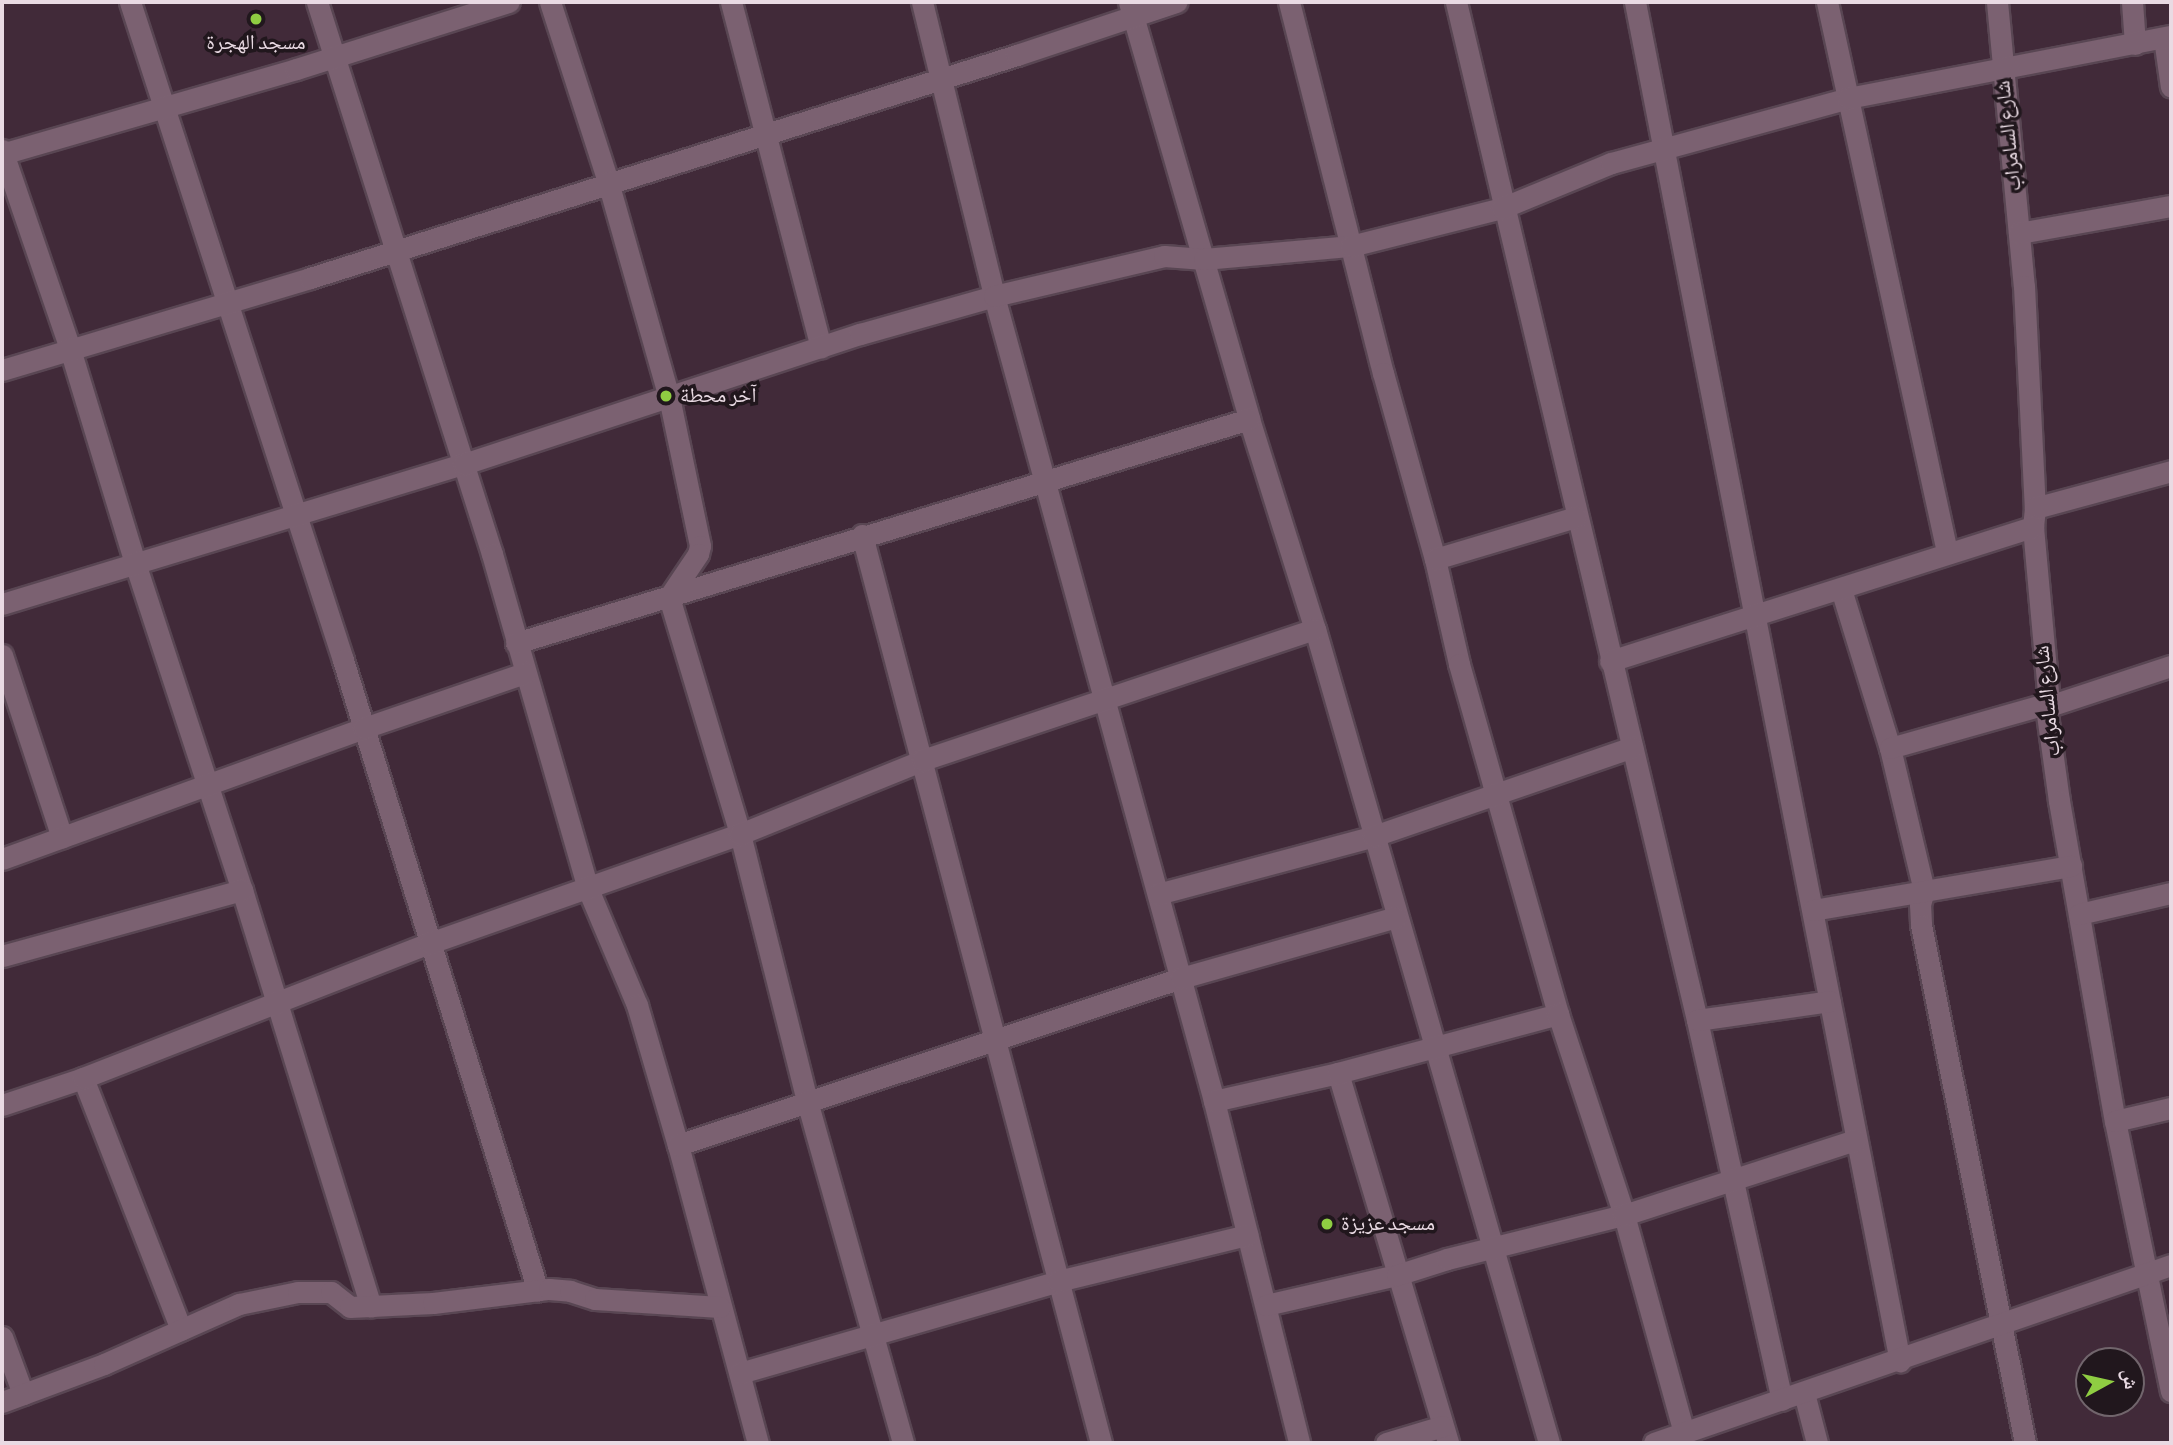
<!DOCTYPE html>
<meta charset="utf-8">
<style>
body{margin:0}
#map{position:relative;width:2173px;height:1445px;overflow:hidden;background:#412a39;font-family:"Sofia Sans Condensed","Noto Naskh Arabic",sans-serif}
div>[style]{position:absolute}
.roads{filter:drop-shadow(2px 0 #594653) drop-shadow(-2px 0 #594653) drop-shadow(0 2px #594653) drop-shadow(0 -2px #594653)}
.minor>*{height:21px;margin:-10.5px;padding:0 10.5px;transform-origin:10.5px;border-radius:10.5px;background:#7b6171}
.dots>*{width:19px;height:19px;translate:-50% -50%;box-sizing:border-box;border:4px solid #21171d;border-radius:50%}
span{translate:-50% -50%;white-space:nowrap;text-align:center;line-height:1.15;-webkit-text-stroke:7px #21171d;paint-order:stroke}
.poi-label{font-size:21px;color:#e9dae3}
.left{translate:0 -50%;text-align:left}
.street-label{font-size:21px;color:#e9dae3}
.frame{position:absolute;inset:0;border:4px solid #e9dae3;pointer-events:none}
.north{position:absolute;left:2075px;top:1347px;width:70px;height:70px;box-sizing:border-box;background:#21171d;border:2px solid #71656c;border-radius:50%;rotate:82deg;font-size:19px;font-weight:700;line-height:28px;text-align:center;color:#e9dae3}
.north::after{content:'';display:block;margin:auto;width:24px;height:32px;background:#8fcd42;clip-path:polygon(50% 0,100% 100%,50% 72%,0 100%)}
</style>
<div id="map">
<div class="roads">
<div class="minor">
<div style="left:130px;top:2px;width:692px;rotate:72.06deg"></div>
<div style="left:343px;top:660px;width:660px;rotate:72.83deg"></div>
<div style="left:317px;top:2px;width:579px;rotate:72.41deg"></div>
<div style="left:492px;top:554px;width:348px;rotate:74deg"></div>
<div style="left:588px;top:889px;width:126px;rotate:67.1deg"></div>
<div style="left:637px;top:1005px;width:146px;rotate:73.7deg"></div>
<div style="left:678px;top:1145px;width:309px;rotate:75deg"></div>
<div style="left:550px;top:2px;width:189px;rotate:72.1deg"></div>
<div style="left:608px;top:182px;width:223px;rotate:74.2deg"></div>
<div style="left:669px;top:397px;width:152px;rotate:78.2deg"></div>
<div style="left:700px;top:546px;width:8px;rotate:104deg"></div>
<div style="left:698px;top:554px;width:52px;rotate:124deg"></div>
<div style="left:669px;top:597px;width:247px;rotate:73.3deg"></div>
<div style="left:740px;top:834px;width:275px;rotate:75.9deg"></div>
<div style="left:807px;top:1101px;width:355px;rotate:74.3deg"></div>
<div style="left:731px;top:2px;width:357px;rotate:75.4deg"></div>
<div style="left:922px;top:2px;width:303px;rotate:76.2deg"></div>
<div style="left:994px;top:296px;width:835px;rotate:74.71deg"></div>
<div style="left:1214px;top:1101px;width:352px;rotate:76deg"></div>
<div style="left:1129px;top:2px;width:434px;rotate:73.9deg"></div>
<div style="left:1249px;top:419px;width:220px;rotate:72.6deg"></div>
<div style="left:1315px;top:629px;width:847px;rotate:73.96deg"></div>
<div style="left:1289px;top:2px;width:383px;rotate:75.8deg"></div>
<div style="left:1383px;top:373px;width:193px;rotate:74.4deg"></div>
<div style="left:1435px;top:559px;width:108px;rotate:77.1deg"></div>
<div style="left:1459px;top:664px;width:364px;rotate:74.2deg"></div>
<div style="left:1456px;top:2px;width:1046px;rotate:76.68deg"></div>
<div style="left:1697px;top:1020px;width:389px;rotate:77.4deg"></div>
<div style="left:1635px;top:2px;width:1385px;rotate:78.97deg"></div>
<div style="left:1827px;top:2px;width:563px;rotate:77.69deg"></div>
<div style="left:1997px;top:2px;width:285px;rotate:84.6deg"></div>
<div style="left:2024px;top:286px;width:222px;rotate:87.2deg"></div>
<div style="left:2035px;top:508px;width:19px;rotate:96deg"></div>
<div style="left:2033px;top:527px;width:177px;rotate:84.8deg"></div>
<div style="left:2049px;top:703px;width:5px;rotate:127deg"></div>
<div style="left:2046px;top:707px;width:95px;rotate:82.1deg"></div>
<div style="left:2059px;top:801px;width:325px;rotate:80.1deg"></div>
<div style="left:2115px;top:1121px;width:276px;rotate:78.3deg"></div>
<div style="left:2132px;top:2px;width:42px;rotate:85.9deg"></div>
<div style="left:2164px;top:38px;width:49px;rotate:81.9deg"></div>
<div style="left:2px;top:150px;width:210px;rotate:71.1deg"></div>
<div style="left:70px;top:349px;width:224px;rotate:73.1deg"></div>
<div style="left:135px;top:563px;width:344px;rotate:71.9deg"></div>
<div style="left:242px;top:890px;width:436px;rotate:72.8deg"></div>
<div style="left:2px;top:154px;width:306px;rotate:-16.1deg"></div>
<div style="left:296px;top:69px;width:223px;rotate:-17.5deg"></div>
<div style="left:2019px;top:233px;width:154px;rotate:-10.1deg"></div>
<div style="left:2px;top:370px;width:321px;rotate:-16.6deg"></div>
<div style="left:310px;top:278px;width:741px;rotate:-17.51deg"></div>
<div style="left:1017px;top:55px;width:168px;rotate:-18.4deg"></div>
<div style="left:2035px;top:508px;width:141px;rotate:-15.2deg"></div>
<div style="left:862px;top:535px;width:939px;rotate:75.25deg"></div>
<div style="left:1435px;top:559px;width:147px;rotate:-16.6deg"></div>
<div style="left:1841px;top:589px;width:166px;rotate:72.9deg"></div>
<div style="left:1890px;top:748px;width:147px;rotate:76.6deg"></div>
<div style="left:1924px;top:891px;width:14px;rotate:107deg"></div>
<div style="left:1920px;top:904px;width:21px;rotate:87deg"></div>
<div style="left:1921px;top:925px;width:528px;rotate:78.65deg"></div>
<div style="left:2px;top:604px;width:483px;rotate:-16.9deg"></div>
<div style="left:464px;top:464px;width:417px;rotate:-18.2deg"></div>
<div style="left:860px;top:334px;width:139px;rotate:-15.8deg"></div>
<div style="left:994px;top:296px;width:175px;rotate:-13.2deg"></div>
<div style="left:1164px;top:256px;width:40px;rotate:4.3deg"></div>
<div style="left:1204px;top:259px;width:148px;rotate:-5.1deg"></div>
<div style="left:1351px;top:246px;width:156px;rotate:-14.1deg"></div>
<div style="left:1502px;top:208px;width:118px;rotate:-22.4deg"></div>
<div style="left:1611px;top:163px;width:246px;rotate:-15.3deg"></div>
<div style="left:1848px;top:98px;width:329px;rotate:-10.9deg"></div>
<div style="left:516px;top:643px;width:766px;rotate:-16.99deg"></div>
<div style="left:2px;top:655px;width:192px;rotate:71.8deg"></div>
<div style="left:1610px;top:661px;width:444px;rotate:-17.6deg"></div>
<div style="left:2046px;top:707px;width:132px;rotate:-18.2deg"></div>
<div style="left:1890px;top:748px;width:165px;rotate:-15.8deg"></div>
<div style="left:2px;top:859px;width:385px;rotate:-19.9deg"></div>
<div style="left:364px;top:728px;width:170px;rotate:-18.9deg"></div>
<div style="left:1158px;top:894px;width:224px;rotate:-15deg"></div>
<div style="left:1374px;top:836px;width:273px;rotate:-19deg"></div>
<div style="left:1813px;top:910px;width:262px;rotate:-9.7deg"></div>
<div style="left:2079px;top:914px;width:94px;rotate:-12.9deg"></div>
<div style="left:2px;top:956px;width:249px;rotate:-15.4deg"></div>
<div style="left:1697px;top:1020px;width:134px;rotate:-8.1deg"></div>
<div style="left:1338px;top:1073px;width:386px;rotate:73.4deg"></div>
<div style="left:83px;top:1078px;width:270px;rotate:68.7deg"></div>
<div style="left:1214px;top:1101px;width:127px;rotate:-12.7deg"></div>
<div style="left:1338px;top:1073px;width:228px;rotate:-15deg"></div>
<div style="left:1558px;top:1014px;width:212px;rotate:71.8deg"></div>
<div style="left:1624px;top:1215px;width:226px;rotate:74.6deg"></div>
<div style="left:2px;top:1105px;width:85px;rotate:-18.4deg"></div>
<div style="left:83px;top:1078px;width:372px;rotate:-21.3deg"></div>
<div style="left:430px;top:943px;width:329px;rotate:-19.4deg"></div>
<div style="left:740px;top:834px;width:197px;rotate:-22deg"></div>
<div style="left:923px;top:760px;width:413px;rotate:-18.5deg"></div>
<div style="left:2115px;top:1121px;width:57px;rotate:-13.1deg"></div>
<div style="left:678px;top:1145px;width:530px;rotate:-18.37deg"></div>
<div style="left:1181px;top:978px;width:223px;rotate:-15.8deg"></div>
<div style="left:1266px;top:1305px;width:134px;rotate:-12.9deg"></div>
<div style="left:1397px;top:1275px;width:52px;rotate:-17.7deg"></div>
<div style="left:1447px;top:1259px;width:182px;rotate:-14deg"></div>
<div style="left:1624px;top:1215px;width:243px;rotate:-18deg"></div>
<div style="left:2px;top:1337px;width:61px;rotate:69.8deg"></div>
<div style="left:740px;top:1373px;width:331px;rotate:-16.1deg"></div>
<div style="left:1058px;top:1281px;width:195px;rotate:-13.7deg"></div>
<div style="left:1804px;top:1393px;width:52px;rotate:75.4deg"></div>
<div style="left:2px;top:1402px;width:109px;rotate:-20.4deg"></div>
<div style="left:104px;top:1364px;width:148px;rotate:-24deg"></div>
<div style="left:239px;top:1304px;width:60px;rotate:-11.5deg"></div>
<div style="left:298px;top:1292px;width:33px"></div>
<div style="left:331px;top:1292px;width:24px;rotate:38deg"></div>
<div style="left:350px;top:1307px;width:83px;rotate:-2.8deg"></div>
<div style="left:433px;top:1303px;width:117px;rotate:-6.9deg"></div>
<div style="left:549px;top:1289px;width:21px;rotate:5deg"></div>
<div style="left:570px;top:1291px;width:26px;rotate:18deg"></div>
<div style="left:595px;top:1299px;width:125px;rotate:3.7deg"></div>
<div style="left:1386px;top:1443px;width:59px;rotate:-16.6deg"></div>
<div style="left:1654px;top:1443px;width:547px;rotate:-19deg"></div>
</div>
</div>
<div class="dots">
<div style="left:256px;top:19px;background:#8fcd42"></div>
<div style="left:666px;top:396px;background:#8fcd42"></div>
<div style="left:1327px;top:1224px;background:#8fcd42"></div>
</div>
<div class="poi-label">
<span style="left:256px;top:43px">مسجد الهجرة</span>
<span class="left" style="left:680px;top:396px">آخر محطة</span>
<span class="left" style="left:1341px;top:1224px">مسجد عزيزة</span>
</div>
<div class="street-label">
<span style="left:2009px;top:136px;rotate:-96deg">شارع السامراب</span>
<span style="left:2048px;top:701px;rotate:-96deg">شارع السامراب</span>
</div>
<div class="frame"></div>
<div class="north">ش</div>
</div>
